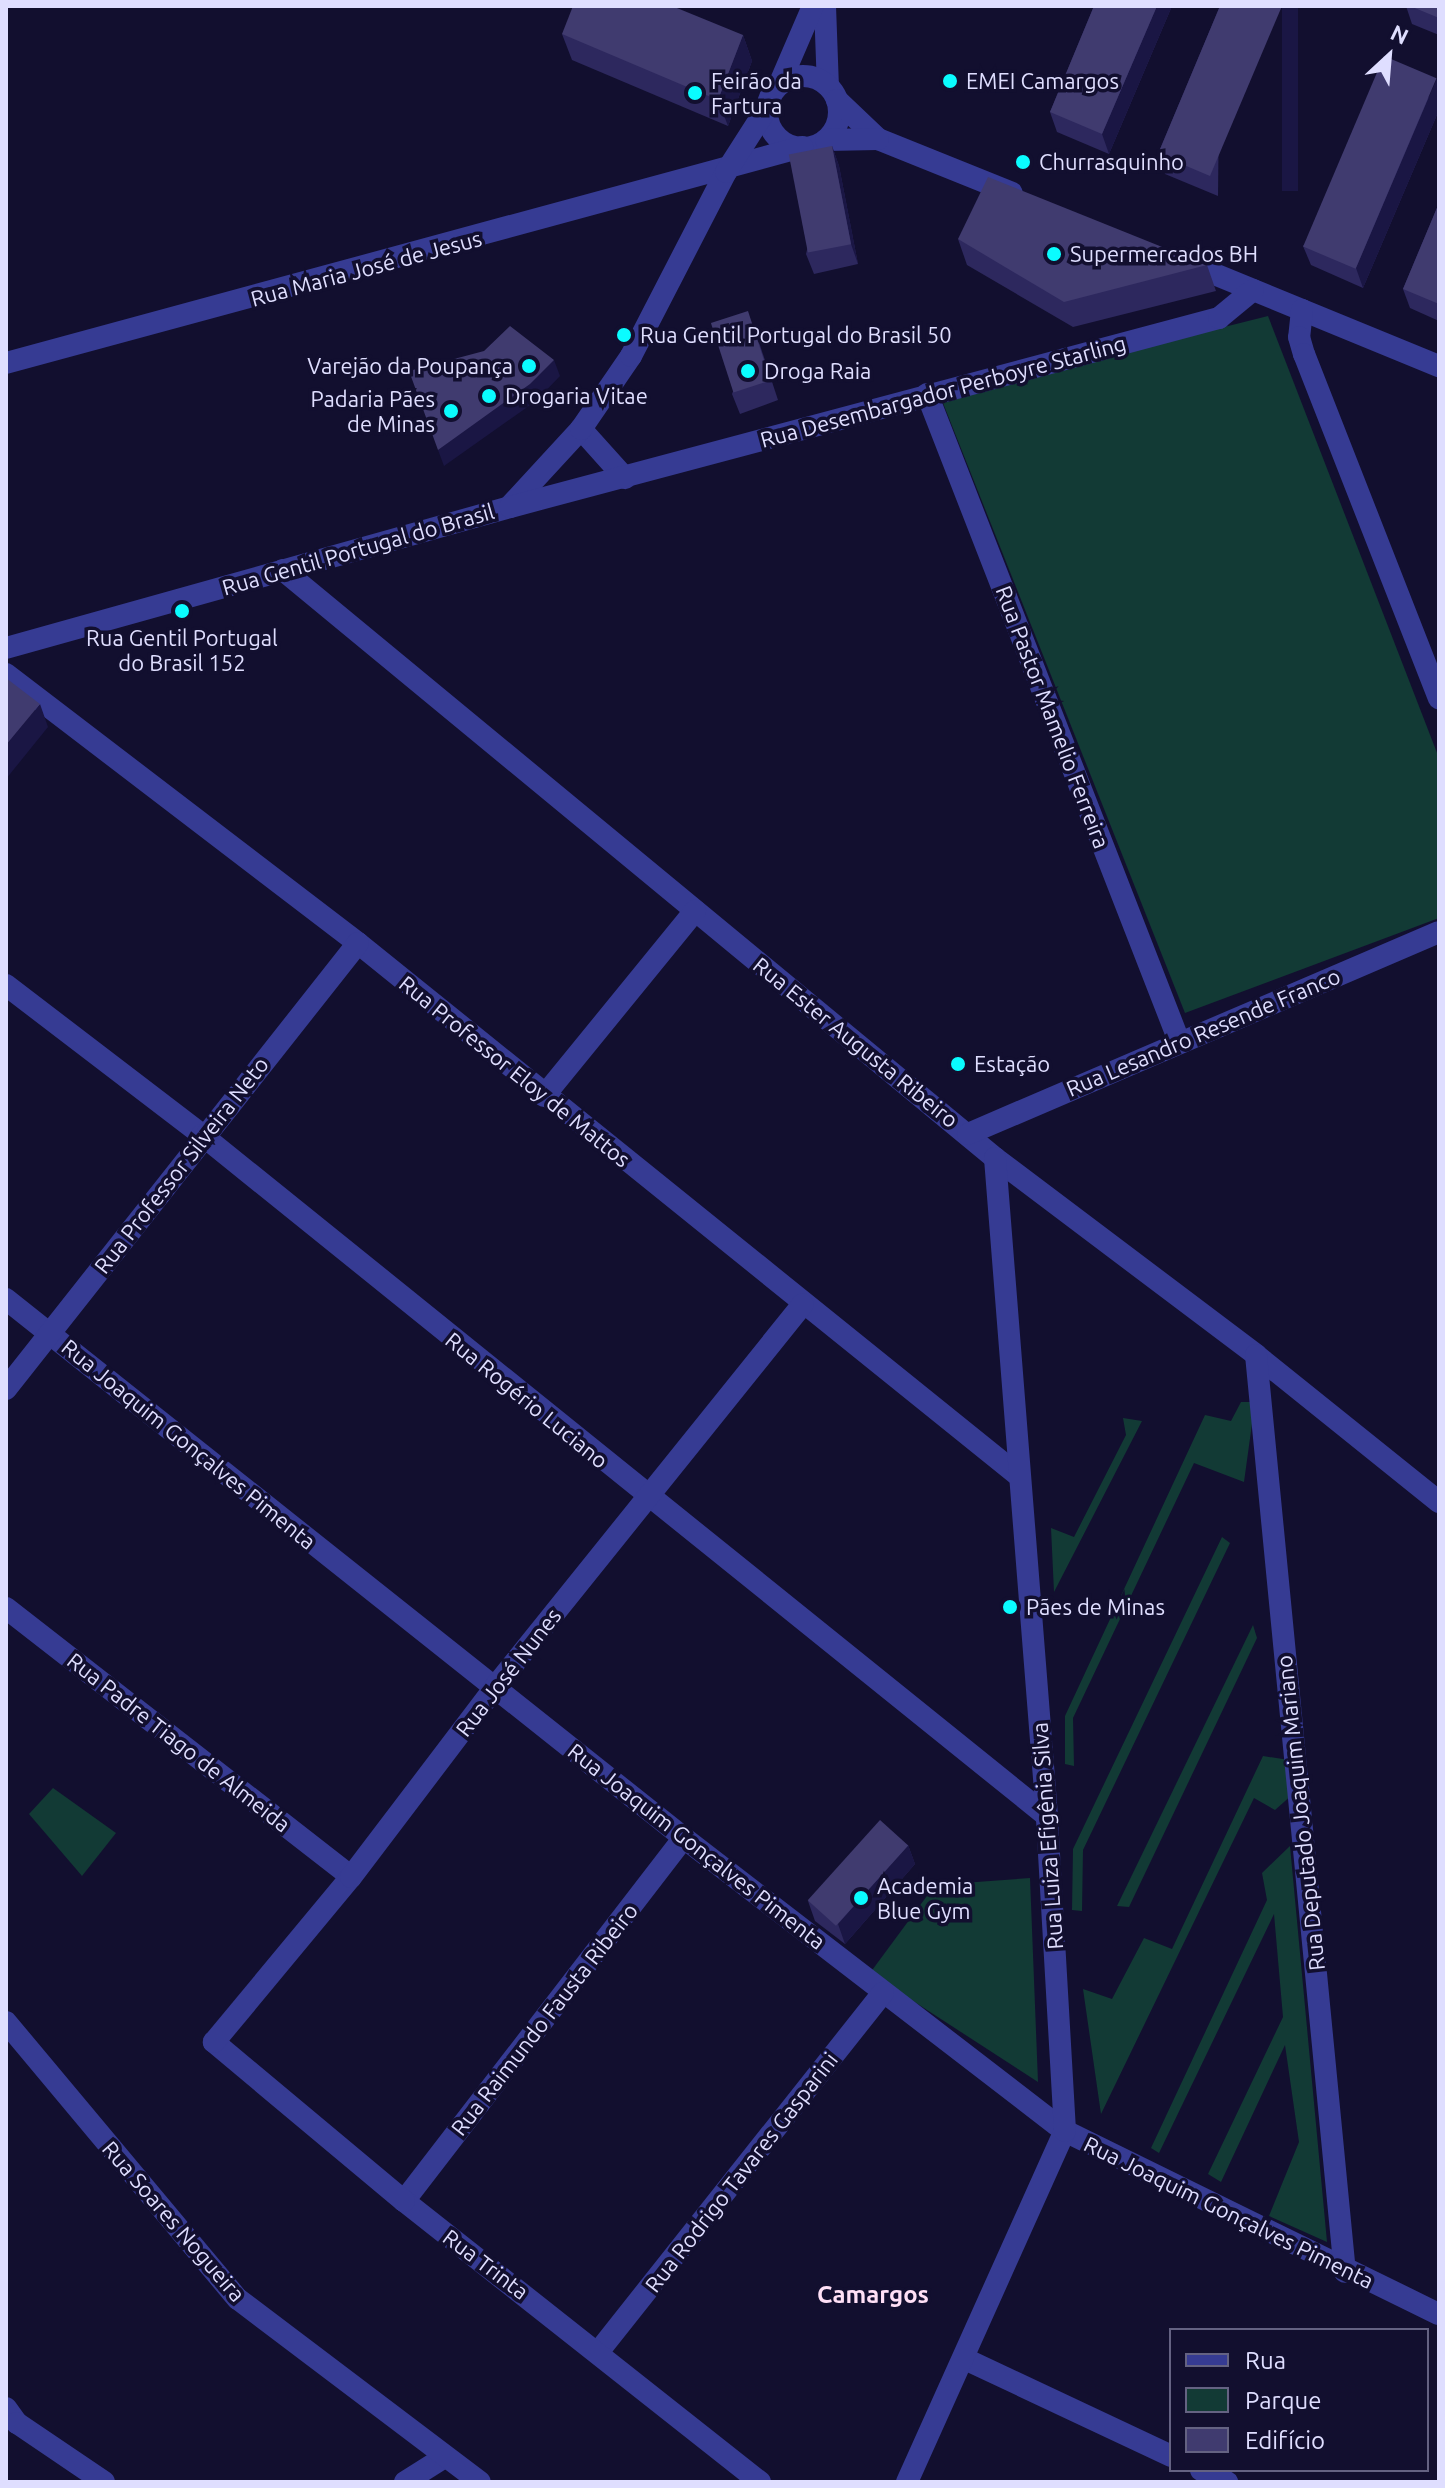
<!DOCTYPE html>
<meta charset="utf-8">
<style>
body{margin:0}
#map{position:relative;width:1445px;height:2488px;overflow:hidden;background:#120f2f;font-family:Ubuntu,sans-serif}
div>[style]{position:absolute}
.green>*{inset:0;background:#123a35}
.minor>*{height:22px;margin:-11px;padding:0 11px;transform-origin:11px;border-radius:11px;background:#363b93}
.minor>.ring{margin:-11px;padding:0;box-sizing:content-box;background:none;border:22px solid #363b93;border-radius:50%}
.tertiary>*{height:22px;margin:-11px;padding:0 11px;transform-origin:11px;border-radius:11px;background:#363b93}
.wall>*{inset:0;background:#2d285e}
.shaded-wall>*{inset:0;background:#1a1644;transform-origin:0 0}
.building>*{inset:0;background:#403b6f;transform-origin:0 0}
.dots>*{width:22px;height:22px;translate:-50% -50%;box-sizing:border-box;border:4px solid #120f2f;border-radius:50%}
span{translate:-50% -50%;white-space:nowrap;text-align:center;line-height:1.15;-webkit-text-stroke:7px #120f2f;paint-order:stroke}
.poi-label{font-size:22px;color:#dfdeff}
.left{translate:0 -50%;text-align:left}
.right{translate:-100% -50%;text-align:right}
.street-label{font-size:22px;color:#dfdeff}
.neighbourhood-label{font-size:24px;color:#ffe0f6;font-weight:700}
.frame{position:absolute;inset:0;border:8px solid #dfdeff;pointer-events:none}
.legend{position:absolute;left:1169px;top:2328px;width:260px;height:144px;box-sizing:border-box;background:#120f2f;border:2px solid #646282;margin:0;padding:10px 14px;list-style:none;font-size:24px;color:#dfdeff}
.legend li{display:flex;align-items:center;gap:16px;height:40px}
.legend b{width:40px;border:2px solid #646282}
.north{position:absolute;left:1349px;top:16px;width:80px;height:80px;-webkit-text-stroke:6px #120f2f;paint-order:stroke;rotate:26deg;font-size:22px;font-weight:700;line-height:32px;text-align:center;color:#dfdeff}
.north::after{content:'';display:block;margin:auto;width:28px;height:36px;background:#dfdeff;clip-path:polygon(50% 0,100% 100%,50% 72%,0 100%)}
</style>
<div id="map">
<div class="green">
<div style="clip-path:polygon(1268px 316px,1439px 758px,1439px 918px,1185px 1013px,941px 398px)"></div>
<div style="clip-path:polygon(1241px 1402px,1255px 1402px,1244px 1482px,1194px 1463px,1073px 1718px,1074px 1766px,1065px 1764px,1065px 1716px,1205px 1415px,1231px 1421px)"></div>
<div style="clip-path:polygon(1123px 1418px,1142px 1421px,1054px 1592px,1051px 1528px,1074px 1537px,1126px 1435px)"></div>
<div style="clip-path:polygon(1222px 1537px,1230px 1543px,1083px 1850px,1082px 1911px,1072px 1910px,1073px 1849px)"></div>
<div style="clip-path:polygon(1253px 1625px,1257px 1638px,1129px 1907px,1117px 1906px)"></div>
<div style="clip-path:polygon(1263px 1756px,1289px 1760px,1293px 1794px,1275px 1810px,1254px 1798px,1101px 2114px,1083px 1989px,1112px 1999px,1144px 1938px,1172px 1949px)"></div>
<div style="clip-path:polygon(53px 1788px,116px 1833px,82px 1876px,29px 1814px)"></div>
<div style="clip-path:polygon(1290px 1846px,1327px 2242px,1269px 2216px,1299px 2142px,1285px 2045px,1221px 2182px,1208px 2174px,1283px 2017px,1274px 1914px,1159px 2153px,1151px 2148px,1267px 1900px,1262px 1873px)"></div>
<div style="clip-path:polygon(1030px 1878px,1038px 2082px,870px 1973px,935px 1885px)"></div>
</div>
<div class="minor">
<div style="left:825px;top:6px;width:80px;rotate:87.9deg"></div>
<div class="ring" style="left:767px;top:76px;width:50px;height:50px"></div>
<div style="left:779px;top:85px;width:86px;rotate:-66.7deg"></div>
<div style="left:837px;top:100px;width:57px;rotate:43.6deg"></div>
<div style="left:878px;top:139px;width:144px;rotate:21.9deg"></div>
<div style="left:826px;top:140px;width:52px;rotate:-1.1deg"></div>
<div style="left:1185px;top:262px;width:274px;rotate:22.3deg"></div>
<div style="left:1302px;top:310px;width:27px;rotate:96deg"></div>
<div style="left:1299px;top:337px;width:18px;rotate:74deg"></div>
<div style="left:1304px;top:354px;width:370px;rotate:68.6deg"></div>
<div style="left:6px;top:363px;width:825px;rotate:-15.18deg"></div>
<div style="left:927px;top:394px;width:694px;rotate:68.72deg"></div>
<div style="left:581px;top:429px;width:66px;rotate:48.1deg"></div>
<div style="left:510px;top:506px;width:105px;rotate:-47.3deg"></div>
<div style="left:581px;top:429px;width:88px;rotate:-55.6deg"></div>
<div style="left:631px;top:356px;width:207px;rotate:-62.7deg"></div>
<div style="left:726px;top:172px;width:76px;rotate:-57.4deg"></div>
<div style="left:283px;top:570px;width:923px;rotate:39.55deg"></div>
<div style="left:995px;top:1158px;width:327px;rotate:37deg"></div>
<div style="left:1256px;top:1355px;width:235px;rotate:38.8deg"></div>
<div style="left:6px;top:648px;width:523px;rotate:-15.63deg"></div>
<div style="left:510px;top:507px;width:734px;rotate:-14.93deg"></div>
<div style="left:1219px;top:318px;width:44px;rotate:-39.5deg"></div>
<div style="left:6px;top:674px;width:443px;rotate:37.4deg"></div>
<div style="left:358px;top:943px;width:849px;rotate:38.88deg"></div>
<div style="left:6px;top:985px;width:247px;rotate:37.4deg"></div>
<div style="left:202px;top:1135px;width:1085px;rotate:38.87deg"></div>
<div style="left:544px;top:1096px;width:239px;rotate:-50.8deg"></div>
<div style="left:968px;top:1134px;width:512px;rotate:-23.21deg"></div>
<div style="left:6px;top:1299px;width:866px;rotate:38.48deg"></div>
<div style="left:684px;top:1838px;width:481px;rotate:37.6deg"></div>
<div style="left:1065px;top:2131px;width:416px;rotate:26.1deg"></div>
<div style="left:1256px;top:1355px;width:921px;rotate:84.46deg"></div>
<div style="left:6px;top:1389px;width:568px;rotate:-51.72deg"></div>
<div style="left:6px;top:1608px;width:437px;rotate:37.9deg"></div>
<div style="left:404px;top:2201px;width:458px;rotate:-52.4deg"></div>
<div style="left:599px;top:2351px;width:457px;rotate:-51.6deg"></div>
<div style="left:965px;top:2359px;width:228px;rotate:25.2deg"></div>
<div style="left:6px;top:2408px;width:19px;rotate:54deg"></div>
<div style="left:17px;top:2423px;width:105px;rotate:34.1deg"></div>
<div style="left:1201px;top:2470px;width:29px;rotate:25deg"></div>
<div style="left:405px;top:2482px;width:45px;rotate:-32.3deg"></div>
<div style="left:760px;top:2482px;width:454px;rotate:-141.7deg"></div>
<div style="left:404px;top:2201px;width:248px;rotate:-140.1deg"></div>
<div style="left:214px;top:2042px;width:214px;rotate:-50.3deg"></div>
<div style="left:351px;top:1877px;width:238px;rotate:-52.8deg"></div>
<div style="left:495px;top:1687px;width:491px;rotate:-51.2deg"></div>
<div style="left:907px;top:2482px;width:385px;rotate:-65.8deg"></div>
<div style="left:1065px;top:2131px;width:316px;rotate:-93.3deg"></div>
<div style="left:1047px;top:1816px;width:660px;rotate:-94.52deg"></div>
</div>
<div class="tertiary">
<div style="left:6px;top:2022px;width:361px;rotate:50.1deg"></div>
<div style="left:238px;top:2299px;width:303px;rotate:37.1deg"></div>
</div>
<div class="wall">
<div style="clip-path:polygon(1094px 6px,1172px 6px,1109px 154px,1057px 132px,1050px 112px)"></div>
<div style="clip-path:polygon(1220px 6px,1218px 196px,1165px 174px,1158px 154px)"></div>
<div style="clip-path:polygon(1406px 6px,1439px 6px,1439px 35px,1412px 24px)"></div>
<div style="clip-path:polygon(562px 34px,743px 35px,752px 61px,728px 126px,572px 60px)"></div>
<div style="clip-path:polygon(1439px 85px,1439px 110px,1363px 288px,1311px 265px,1303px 246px)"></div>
<div style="clip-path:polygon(832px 146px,839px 166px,858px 264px,814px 274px,806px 254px)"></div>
<div style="clip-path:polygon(1439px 203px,1439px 321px,1410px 308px,1403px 289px)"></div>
<div style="clip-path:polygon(958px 239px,1207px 265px,1216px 291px,1073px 327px,967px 265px)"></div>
<div style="clip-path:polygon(755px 330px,778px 400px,740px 414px,732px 394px)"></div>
<div style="clip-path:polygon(908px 1845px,915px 1864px,845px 1944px,815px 1921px,808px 1901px)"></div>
</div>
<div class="shaded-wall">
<div style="clip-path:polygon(1157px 6px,1172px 6px,1109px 154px,1102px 134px)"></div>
<div style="left:1282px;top:6px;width:16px;height:185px"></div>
<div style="clip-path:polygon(743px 35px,752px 61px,728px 126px,718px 100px)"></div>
<div style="clip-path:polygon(1437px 78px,1439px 85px,1439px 110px,1363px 288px,1356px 268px)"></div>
<div style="clip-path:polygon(832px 146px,839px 166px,858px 264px,851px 244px)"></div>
<div style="clip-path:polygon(554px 360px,560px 376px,536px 401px,444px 466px,438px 450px)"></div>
<div style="clip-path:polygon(40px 704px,48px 727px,6px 779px,6px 745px)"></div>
<div style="clip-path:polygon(908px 1845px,915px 1864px,845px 1944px,838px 1924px)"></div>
</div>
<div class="building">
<div style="clip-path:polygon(573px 6px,672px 6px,743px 35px,718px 100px,562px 34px)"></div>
<div style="clip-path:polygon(1094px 6px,1157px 6px,1102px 134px,1050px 112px)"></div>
<div style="clip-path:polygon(1220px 6px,1282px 6px,1210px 176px,1158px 154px)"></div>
<div style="clip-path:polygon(1410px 6px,1439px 6px,1439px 18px)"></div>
<div style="left:1384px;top:56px;width:57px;height:207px;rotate:23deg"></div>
<div style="left:832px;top:146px;width:100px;height:44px;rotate:79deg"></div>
<div style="clip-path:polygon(988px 177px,1207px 265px,1064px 302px,958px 239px)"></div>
<div style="clip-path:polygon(1439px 203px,1439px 304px,1403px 289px)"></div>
<div style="left:748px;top:311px;width:73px;height:39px;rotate:72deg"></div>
<div style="clip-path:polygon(510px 326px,554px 360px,530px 384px,438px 450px,409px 371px,484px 351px)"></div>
<div style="clip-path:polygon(6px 678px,40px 704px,6px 745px)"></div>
<div style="left:880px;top:1820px;width:38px;height:108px;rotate:42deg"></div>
</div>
<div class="dots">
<div style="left:950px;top:81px;background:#0afcff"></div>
<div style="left:695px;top:93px;background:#0afcff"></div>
<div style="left:1023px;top:162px;background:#0afcff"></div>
<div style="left:1054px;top:254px;background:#0afcff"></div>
<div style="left:624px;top:335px;background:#0afcff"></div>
<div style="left:529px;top:366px;background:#0afcff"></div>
<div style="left:748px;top:371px;background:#0afcff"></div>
<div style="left:489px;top:396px;background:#0afcff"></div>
<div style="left:451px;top:411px;background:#0afcff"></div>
<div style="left:182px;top:611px;background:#0afcff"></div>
<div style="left:958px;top:1064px;background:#0afcff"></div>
<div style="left:1010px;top:1607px;background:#0afcff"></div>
<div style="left:861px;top:1898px;background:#0afcff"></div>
</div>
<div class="poi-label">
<span class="left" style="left:711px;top:93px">Feirão da<br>Fartura</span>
<span class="left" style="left:966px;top:81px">EMEI Camargos</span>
<span class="left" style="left:1039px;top:162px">Churrasquinho</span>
<span class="left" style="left:1070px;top:254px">Supermercados BH</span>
<span class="left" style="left:640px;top:335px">Rua Gentil Portugal do Brasil 50</span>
<span class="right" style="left:513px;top:366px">Varejão da Poupança</span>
<span class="left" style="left:764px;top:371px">Droga Raia</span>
<span class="left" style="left:505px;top:396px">Drogaria Vitae</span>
<span class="right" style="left:435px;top:411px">Padaria Pães<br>de Minas</span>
<span style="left:182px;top:650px">Rua Gentil Portugal<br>do Brasil 152</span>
<span class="left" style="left:974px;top:1064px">Estação</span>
<span class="left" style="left:1026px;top:1607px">Pães de Minas</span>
<span class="left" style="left:877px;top:1898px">Academia<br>Blue Gym</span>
</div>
<div class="street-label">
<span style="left:366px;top:268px;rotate:-15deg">Rua Maria José de Jesus</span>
<span style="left:943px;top:391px;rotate:-15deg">Rua Desembargador Perboyre Starling</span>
<span style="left:358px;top:549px;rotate:-16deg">Rua Gentil Portugal do Brasil</span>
<span style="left:1053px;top:717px;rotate:69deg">Rua Pastor Mamelio Ferreira</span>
<span style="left:1203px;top:1032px;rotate:-23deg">Rua Lesandro Resende Franco</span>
<span style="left:856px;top:1042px;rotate:39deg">Rua Ester Augusta Ribeiro</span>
<span style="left:515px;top:1071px;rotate:39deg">Rua Professor Eloy de Mattos</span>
<span style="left:181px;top:1165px;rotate:-52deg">Rua Professor Silveira Neto</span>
<span style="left:527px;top:1400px;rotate:39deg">Rua Rogério Luciano</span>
<span style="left:189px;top:1444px;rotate:39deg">Rua Joaquim Gonçalves Pimenta</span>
<span style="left:508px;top:1672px;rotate:-52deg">Rua José Nunes</span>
<span style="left:179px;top:1742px;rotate:38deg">Rua Padre Tiago de Almeida</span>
<span style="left:1300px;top:1813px;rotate:-96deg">Rua Deputado Joaquim Mariano</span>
<span style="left:1047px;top:1836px;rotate:-94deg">Rua Luiza Efigênia Silva</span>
<span style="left:697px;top:1846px;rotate:38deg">Rua Joaquim Gonçalves Pimenta</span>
<span style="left:544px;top:2019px;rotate:-52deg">Rua Raimundo Fausta Ribeiro</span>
<span style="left:741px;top:2172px;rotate:-52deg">Rua Rodrigo Tavares Gasparini</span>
<span style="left:1229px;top:2212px;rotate:26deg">Rua Joaquim Gonçalves Pimenta</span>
<span style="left:174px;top:2221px;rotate:49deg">Rua Soares Nogueira</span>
<span style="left:486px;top:2264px;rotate:37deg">Rua Trinta</span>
</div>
<div class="neighbourhood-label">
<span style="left:873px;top:2295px">Camargos</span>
</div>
<div class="frame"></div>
<ul class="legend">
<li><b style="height:10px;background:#363b93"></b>Rua</li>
<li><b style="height:22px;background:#123a35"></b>Parque</li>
<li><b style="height:22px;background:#403b6f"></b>Edifício</li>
</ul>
<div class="north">N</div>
</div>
